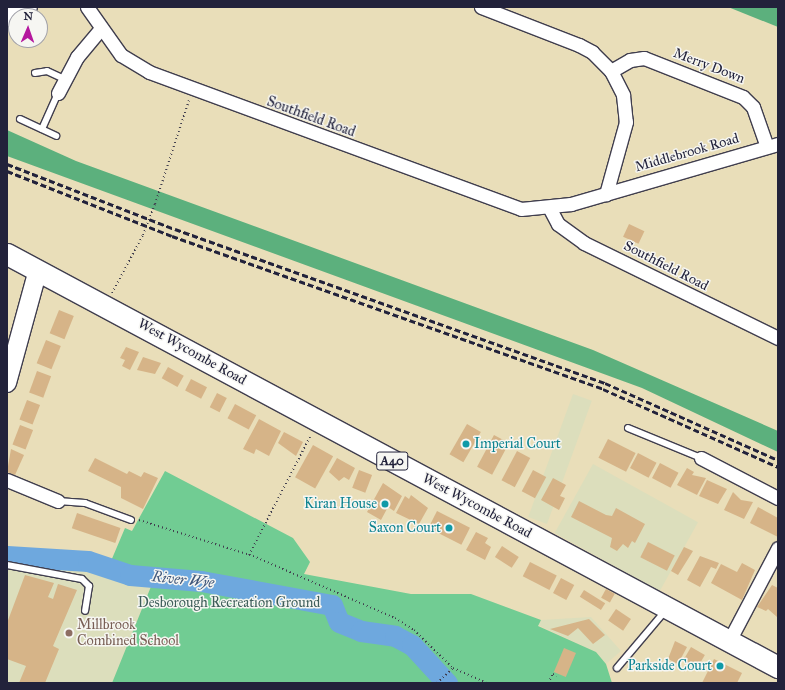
<!DOCTYPE html>
<style>
body{margin:0}
#map{position:relative;width:785px;height:690px;overflow:hidden;background:#e9deb9;font-family:"IM FELL Great Primer",serif}
div>[style]{position:absolute}
.built>*{inset:0;background:#dcdebc;transform-origin:0 0}
.green>*{inset:0;background:#71cc93}
.forest>*{inset:0;background:#5cb07d}
.river>*{height:21px;margin:-10.5px;padding:0 10.5px;transform-origin:10.5px;border-radius:10.5px;background:#6ea8de}
.building>*{inset:0;background:#d6b488;transform-origin:0 0}
.path>*{height:2px;margin-top:-1px;transform-origin:0;background:repeating-linear-gradient(90deg,#403e4e 0 1px,transparent 0 4px)}
.roads{filter:drop-shadow(1px 0 #403e4e) drop-shadow(-1px 0 #403e4e) drop-shadow(0 1px #403e4e) drop-shadow(0 -1px #403e4e)}
.lane>*{height:6px;margin:-3px;padding:0 3px;transform-origin:3px;border-radius:3px;background:#fff}
.street>*{height:13px;margin:-6.5px;padding:0 6.5px;transform-origin:6.5px;border-radius:6.5px;background:#fff}
.secondary>*{height:18px;margin:-9px;padding:0 9px;transform-origin:9px;border-radius:9px;background:#fff}
.primary>*{height:21px;margin:-10.5px;padding:0 10.5px;transform-origin:10.5px;border-radius:10.5px;background:#fff}
.rail>*{height:3px;margin-top:-1.5px;transform-origin:0;background:repeating-linear-gradient(90deg,#22223b 0 6px,transparent 0 9px)}
.path-bridge>*{height:2px;margin-top:-1px;transform-origin:0;background:repeating-linear-gradient(90deg,#403e4e 0 1px,transparent 0 4px)}
.dots>*{width:11px;height:11px;translate:-50% -50%;box-sizing:border-box;border:2px solid #f6f6f2;border-radius:50%}
span{translate:-50% -50%;white-space:nowrap;text-align:center;line-height:1.15;-webkit-text-stroke:3px #f6f6f2;paint-order:stroke}
.shield-label span{padding:1px 3px;background:#f6f6f2;border:1px solid;border-radius:3px;-webkit-text-stroke-width:0}
.shield-label{font-size:13px;color:#22223b;font-weight:700}
.street-label{font-size:14px;color:#22223b}
.culture-label{font-size:14px;color:#0d838f}
.left{translate:0 -50%;text-align:left}
.right{translate:-100% -50%;text-align:right}
.park-label{font-size:14px;color:#3e5e5a}
.education-label{font-size:14px;color:#785e54}
.water-label{font-size:15px;color:#40587c;font-style:italic}
.frame{position:absolute;inset:0;border:8px solid #22223b;pointer-events:none}
.north{position:absolute;left:8px;top:8px;width:40px;height:40px;box-sizing:border-box;background:#f6f6f2;border:1px solid #a1a1a9;border-radius:50%;rotate:2deg;font-size:11px;font-weight:700;line-height:16px;text-align:center;color:#22223b}
.north::after{content:'';display:block;margin:auto;width:14px;height:18px;background:#b5179e;clip-path:polygon(50% 0,100% 100%,50% 72%,0 100%)}
</style>
<div id="map">
<div class="built">
<div style="left:573px;top:394px;width:20px;height:131px;rotate:20deg"></div>
<div style="left:593px;top:464px;width:120px;height:79px;rotate:29deg"></div>
<div style="clip-path:polygon(7px 559px,76px 564px,152px 584px,112px 683px,7px 683px)"></div>
<div style="clip-path:polygon(591px 617px,621px 651px,606px 664px,596px 652px,538px 625px,541px 620px)"></div>
</div>
<div class="green">
<div style="clip-path:polygon(165px 471px,293px 538px,310px 562px,304px 574px,411px 594px,471px 594px,541px 620px,538px 626px,596px 652px,606px 664px,612px 683px,112px 683px,152px 584px,152px 572px,111px 561px,125px 528px,132px 531px)"></div>
</div>
<div class="forest">
<div style="clip-path:polygon(728px 7px,778px 7px,778px 27px)"></div>
<div style="clip-path:polygon(7px 130px,76px 161px,593px 350px,778px 431px,778px 452px,642px 388px,7px 156px)"></div>
</div>
<div class="river">
<div style="left:7px;top:556px;width:81px;rotate:3.5deg"></div>
<div style="left:88px;top:561px;width:44px;rotate:18.4deg"></div>
<div style="left:130px;top:575px;width:71px;rotate:4.8deg"></div>
<div style="left:201px;top:581px;width:133px;rotate:10.4deg"></div>
<div style="left:332px;top:605px;width:18px;rotate:68deg"></div>
<div style="left:339px;top:622px;width:24px;rotate:22deg"></div>
<div style="left:361px;top:631px;width:34px;rotate:8deg"></div>
<div style="left:395px;top:636px;width:19px;rotate:28deg"></div>
<div style="left:412px;top:645px;width:52px;rotate:47.4deg"></div>
</div>
<div class="building">
<div style="left:629px;top:224px;width:17px;height:14px;rotate:25deg"></div>
<div style="left:59px;top:310px;width:16px;height:25px;rotate:22deg"></div>
<div style="left:46px;top:340px;width:16px;height:25px;rotate:22deg"></div>
<div style="clip-path:polygon(126px 347px,139px 352px,130px 370px,122px 366px,125px 360px,120px 358px)"></div>
<div style="clip-path:polygon(143px 357px,161px 363px,155px 374px,137px 370px)"></div>
<div style="left:168px;top:367px;width:18px;height:13px;rotate:29deg"></div>
<div style="left:37px;top:371px;width:15px;height:23px;rotate:20deg"></div>
<div style="left:191px;top:379px;width:18px;height:13px;rotate:27deg"></div>
<div style="left:217px;top:393px;width:11px;height:16px;rotate:27deg"></div>
<div style="left:27px;top:400px;width:14px;height:21px;rotate:21deg"></div>
<div style="left:235px;top:404px;width:24px;height:16px;rotate:28deg"></div>
<div style="clip-path:polygon(259px 419px,281px 431px,269px 456px,256px 449px,254px 454px,243px 449px)"></div>
<div style="left:467px;top:424px;width:16px;height:35px;rotate:30deg"></div>
<div style="left:20px;top:425px;width:14px;height:21px;rotate:21deg"></div>
<div style="clip-path:polygon(284px 432px,303px 442px,296px 456px,278px 443px)"></div>
<div style="left:494px;top:435px;width:17px;height:36px;rotate:28deg"></div>
<div style="left:608px;top:439px;width:31px;height:21px;rotate:27deg"></div>
<div style="left:313px;top:445px;width:23px;height:37px;rotate:29deg"></div>
<div style="clip-path:polygon(11px 449px,24px 455px,15px 475px,7px 472px)"></div>
<div style="left:517px;top:451px;width:15px;height:33px;rotate:28deg"></div>
<div style="left:638px;top:453px;width:21px;height:17px;rotate:28deg"></div>
<div style="clip-path:polygon(95px 458px,127px 474px,129px 471px,141px 477px,144px 472px,158px 478px,143px 509px,121px 498px,121px 487px,88px 471px)"></div>
<div style="clip-path:polygon(337px 458px,355px 468px,349px 480px,344px 477px,339px 481px,329px 472px)"></div>
<div style="left:660px;top:463px;width:21px;height:17px;rotate:28deg"></div>
<div style="clip-path:polygon(687px 468px,694px 472px,692px 475px,706px 478px,697px 495px,677px 485px)"></div>
<div style="left:359px;top:470px;width:14px;height:19px;rotate:21deg"></div>
<div style="left:533px;top:470px;width:15px;height:24px;rotate:28deg"></div>
<div style="clip-path:polygon(553px 478px,566px 485px,560px 496px,565px 498px,559px 510px,541px 500px)"></div>
<div style="clip-path:polygon(707px 480px,727px 489px,718px 504px,699px 496px)"></div>
<div style="clip-path:polygon(383px 483px,402px 496px,394px 511px,388px 507px,381px 520px,367px 512px)"></div>
<div style="clip-path:polygon(733px 492px,741px 500px,753px 502px,744px 519px,724px 510px)"></div>
<div style="clip-path:polygon(411px 495px,428px 508px,419px 524px,396px 513px,405px 496px,409px 499px)"></div>
<div style="clip-path:polygon(579px 501px,606px 515px,612px 516px,616px 508px,645px 524px,635px 543px,632px 541px,628px 548px,623px 544px,617px 551px,610px 547px,612px 538px,571px 517px)"></div>
<div style="clip-path:polygon(758px 507px,778px 518px,778px 537px,750px 523px)"></div>
<div style="left:437px;top:511px;width:37px;height:19px;rotate:27deg"></div>
<div style="left:77px;top:513px;width:46px;height:16px;rotate:19deg"></div>
<div style="clip-path:polygon(476px 532px,488px 538px,485px 543px,491px 547px,485px 560px,466px 550px)"></div>
<div style="left:648px;top:542px;width:30px;height:17px;rotate:27deg"></div>
<div style="left:502px;top:546px;width:20px;height:13px;rotate:33deg"></div>
<div style="clip-path:polygon(684px 547px,693px 551px,678px 575px,671px 571px)"></div>
<div style="clip-path:polygon(700px 556px,719px 563px,716px 569px,711px 567px,700px 587px,687px 580px)"></div>
<div style="left:530px;top:562px;width:30px;height:16px;rotate:27deg"></div>
<div style="clip-path:polygon(742px 563px,755px 570px,742px 600px,711px 583px,721px 564px,737px 572px)"></div>
<div style="clip-path:polygon(25px 575px,54px 583px,48px 597px,53px 599px,58px 584px,77px 590px,53px 646px,59px 649px,45px 683px,19px 683px,26px 666px,7px 659px,7px 623px)"></div>
<div style="left:561px;top:578px;width:15px;height:17px;rotate:28deg"></div>
<div style="clip-path:polygon(772px 585px,778px 588px,777px 617px,768px 609px,766px 611px,757px 607px)"></div>
<div style="left:606px;top:589px;width:10px;height:10px;rotate:29deg"></div>
<div style="left:584px;top:590px;width:25px;height:8px;rotate:32deg"></div>
<div style="left:616px;top:609px;width:18px;height:14px;rotate:34deg"></div>
<div style="clip-path:polygon(589px 619px,605px 635px,593px 644px,578px 628px,568px 636px,550px 629px)"></div>
<div style="clip-path:polygon(675px 641px,687px 647px,678px 664px,668px 659px)"></div>
<div style="left:691px;top:647px;width:16px;height:16px;rotate:30deg"></div>
<div style="left:564px;top:648px;width:13px;height:26px;rotate:23deg"></div>
<div style="clip-path:polygon(714px 659px,742px 673px,737px 683px,702px 683px)"></div>
</div>
<div class="path">
<div style="left:155px;top:204px;width:109px;rotate:-71.9deg"></div>
<div style="left:112px;top:293px;width:66px;rotate:-61.9deg"></div>
<div style="left:139px;top:520px;width:120px;rotate:17.5deg"></div>
<div style="left:253px;top:556px;width:155px;rotate:23.6deg"></div>
<div style="left:395px;top:618px;width:22px;rotate:32deg"></div>
<div style="left:414px;top:630px;width:54px;rotate:44.3deg"></div>
<div style="left:249px;top:555px;width:135px;rotate:-62.7deg"></div>
<div style="left:437px;top:683px;width:22px;rotate:-43deg"></div>
<div style="left:453px;top:668px;width:36px;rotate:24deg"></div>
<div style="left:548px;top:683px;width:10px;rotate:-61deg"></div>
<div style="left:553px;top:674px;width:4px;rotate:27deg"></div>
</div>
<div class="roads">
<div class="lane">
<div style="left:35px;top:73px;width:12px;rotate:-9deg"></div>
<div style="left:47px;top:71px;width:19px;rotate:25deg"></div>
<div style="left:20px;top:119px;width:40px;rotate:25deg"></div>
<div style="left:42px;top:129px;width:39px;rotate:-66deg"></div>
<div style="left:628px;top:428px;width:79px;rotate:22.3deg"></div>
<div style="left:58px;top:501px;width:27px;rotate:4deg"></div>
<div style="left:85px;top:503px;width:49px;rotate:20.3deg"></div>
<div style="left:7px;top:565px;width:76px;rotate:10.6deg"></div>
<div style="left:82px;top:579px;width:10px;rotate:45deg"></div>
<div style="left:89px;top:586px;width:25px;rotate:99deg"></div>
<div style="left:617px;top:668px;width:76px;rotate:-49.8deg"></div>
</div>
<div class="street">
<div style="left:87px;top:7px;width:59px;rotate:54.7deg"></div>
<div style="left:121px;top:55px;width:33px;rotate:31deg"></div>
<div style="left:149px;top:72px;width:396px;rotate:20.2deg"></div>
<div style="left:521px;top:209px;width:50px;rotate:-5.7deg"></div>
<div style="left:571px;top:204px;width:216px;rotate:-16.2deg"></div>
<div style="left:481px;top:7px;width:105px;rotate:21.2deg"></div>
<div style="left:579px;top:45px;width:15px;rotate:28deg"></div>
<div style="left:592px;top:52px;width:27px;rotate:45deg"></div>
<div style="left:611px;top:71px;width:27px;rotate:63deg"></div>
<div style="left:623px;top:95px;width:27px;rotate:84deg"></div>
<div style="left:626px;top:122px;width:75px;rotate:105.5deg"></div>
<div style="left:611px;top:71px;width:22px;rotate:-30deg"></div>
<div style="left:630px;top:60px;width:14px;rotate:-8deg"></div>
<div style="left:644px;top:58px;width:106px;rotate:21.5deg"></div>
<div style="left:743px;top:97px;width:14px;rotate:45deg"></div>
<div style="left:753px;top:107px;width:42px;rotate:70.7deg"></div>
<div style="left:58px;top:93px;width:41px;rotate:-62.2deg"></div>
<div style="left:77px;top:57px;width:35px;rotate:-50deg"></div>
<div style="left:550px;top:209px;width:17px;rotate:62deg"></div>
<div style="left:558px;top:224px;width:32px;rotate:36deg"></div>
<div style="left:584px;top:243px;width:216px;rotate:26.1deg"></div>
<div style="left:701px;top:458px;width:87px;rotate:27.5deg"></div>
<div style="left:7px;top:480px;width:55px;rotate:22.4deg"></div>
<div style="left:729px;top:641px;width:105px;rotate:-62.2deg"></div>
</div>
<div class="secondary">
<div style="left:7px;top:17px;width:23px;rotate:-25deg"></div>
<div style="left:7px;top:383px;width:117px;rotate:-74.7deg"></div>
</div>
<div class="primary">
<div style="left:7px;top:254px;width:875px;rotate:28.18deg"></div>
</div>
</div>
<div class="rail">
<div style="left:7px;top:164px;width:180px;rotate:21.2deg"></div>
<div style="left:175px;top:229px;width:457px;rotate:19.7deg"></div>
<div style="left:605px;top:383px;width:189px;rotate:24deg"></div>
<div style="left:7px;top:171px;width:177px;rotate:21.5deg"></div>
<div style="left:172px;top:236px;width:457px;rotate:19.5deg"></div>
<div style="left:603px;top:389px;width:192px;rotate:24deg"></div>
</div>
<div class="path-bridge">
<div style="left:143px;top:235px;width:33px;rotate:-69deg"></div>
</div>
<div class="dots">
<div style="left:466px;top:444px;background:#0f9aa8"></div>
<div style="left:385px;top:504px;background:#0f9aa8"></div>
<div style="left:449px;top:528px;background:#0f9aa8"></div>
<div style="left:69px;top:633px;background:#8d6e63"></div>
<div style="left:720px;top:666px;background:#0f9aa8"></div>
</div>
<div class="shield-label">
<span style="left:392px;top:461px">A40</span>
</div>
<div class="street-label">
<span style="left:709px;top:66px;rotate:21deg">Merry Down</span>
<span style="left:311px;top:117px;rotate:20deg">Southfield Road</span>
<span style="left:687px;top:153px;rotate:-16deg">Middlebrook Road</span>
<span style="left:666px;top:266px;rotate:27deg">Southfield Road</span>
<span style="left:192px;top:352px;rotate:29deg">West Wycombe Road</span>
<span style="left:477px;top:506px;rotate:28deg">West Wycombe Road</span>
</div>
<div class="culture-label">
<span class="left" style="left:474px;top:444px">Imperial Court</span>
<span class="right" style="left:377px;top:504px">Kiran House</span>
<span class="right" style="left:441px;top:528px">Saxon Court</span>
<span class="right" style="left:712px;top:666px">Parkside Court</span>
</div>
<div class="park-label">
<span style="left:229px;top:603px">Desborough Recreation Ground</span>
</div>
<div class="education-label">
<span class="left" style="left:77px;top:633px">Millbrook<br>Combined School</span>
</div>
<div class="water-label">
<span style="left:183px;top:580px;rotate:6deg">River Wye</span>
</div>
<div class="frame"></div>
<div class="north">N</div>
</div>
